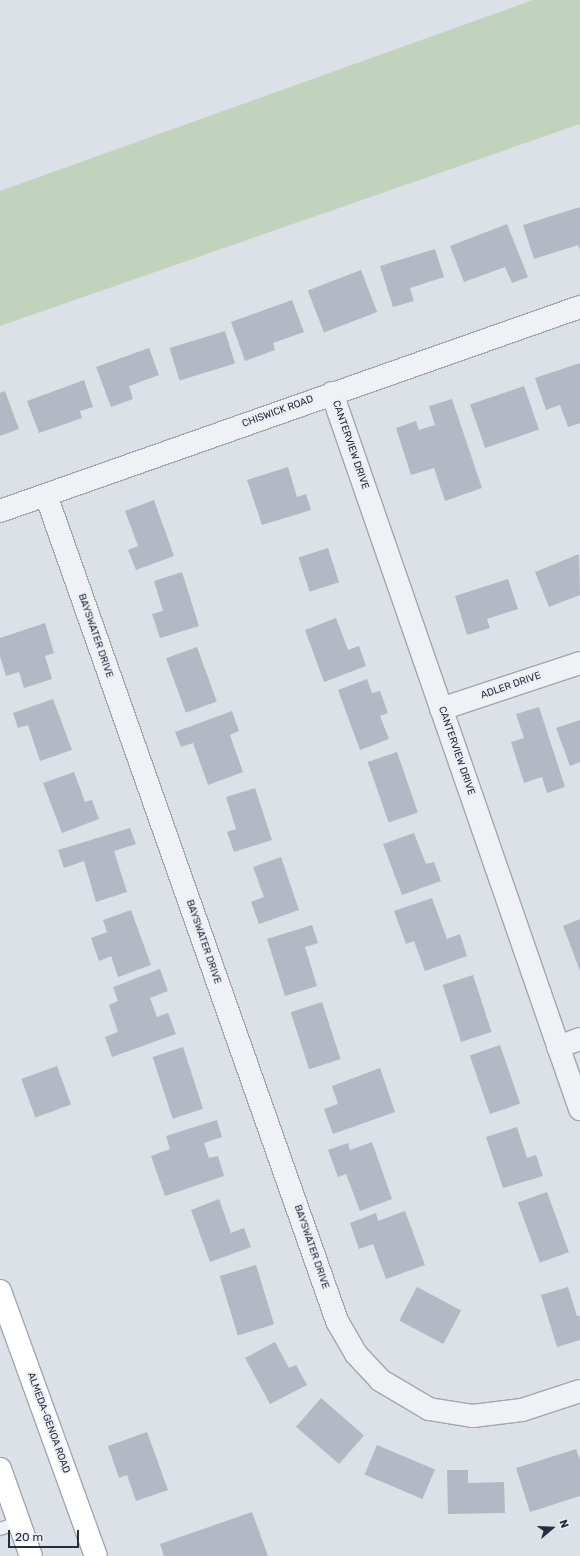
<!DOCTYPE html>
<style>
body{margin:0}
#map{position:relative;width:580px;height:1556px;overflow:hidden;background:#dce0e7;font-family:Rubik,sans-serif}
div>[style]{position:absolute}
.green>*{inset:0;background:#c1d2bd}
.building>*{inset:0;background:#b3b9c4;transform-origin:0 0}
.roads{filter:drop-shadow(1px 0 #a1a7b1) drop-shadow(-1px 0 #a1a7b1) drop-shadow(0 1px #a1a7b1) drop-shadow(0 -1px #a1a7b1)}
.service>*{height:12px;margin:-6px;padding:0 6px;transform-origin:6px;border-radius:6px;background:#eff1f5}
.minor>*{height:22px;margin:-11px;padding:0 11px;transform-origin:11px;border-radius:11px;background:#eff1f5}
.secondary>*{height:22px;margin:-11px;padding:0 11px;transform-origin:11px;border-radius:11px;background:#fff}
span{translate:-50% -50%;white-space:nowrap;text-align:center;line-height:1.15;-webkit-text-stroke:4px #ebeff5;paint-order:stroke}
.street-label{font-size:10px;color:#252d3e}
.north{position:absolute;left:532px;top:1508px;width:40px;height:40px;-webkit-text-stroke:3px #ebeff5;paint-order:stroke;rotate:71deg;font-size:11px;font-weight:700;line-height:16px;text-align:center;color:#252d3e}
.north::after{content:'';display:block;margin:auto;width:14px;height:18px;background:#252d3e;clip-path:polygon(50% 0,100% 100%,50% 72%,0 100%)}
.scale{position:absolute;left:8px;top:1530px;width:71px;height:18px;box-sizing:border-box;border:2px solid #252d3e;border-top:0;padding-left:5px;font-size:12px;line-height:14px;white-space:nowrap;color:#252d3e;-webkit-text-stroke:3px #ebeff5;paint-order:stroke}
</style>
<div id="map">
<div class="green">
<div style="clip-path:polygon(533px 0,580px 0,580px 124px,0 326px,0 191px)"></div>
</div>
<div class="building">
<div style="clip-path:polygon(580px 207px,580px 250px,578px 245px,534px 259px,523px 225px)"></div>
<div style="clip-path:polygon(507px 224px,528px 277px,512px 283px,505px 267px,464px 282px,450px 246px)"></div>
<div style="clip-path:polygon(435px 249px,444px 277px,410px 288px,414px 301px,393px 307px,380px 266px)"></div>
<div style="left:361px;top:270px;width:45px;height:57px;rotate:69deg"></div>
<div style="clip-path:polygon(292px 300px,304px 332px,273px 343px,275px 350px,245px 361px,231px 322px)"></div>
<div style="left:225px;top:331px;width:34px;height:58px;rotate:73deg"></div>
<div style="clip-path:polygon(149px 348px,159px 375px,129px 386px,133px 399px,111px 407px,96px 367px)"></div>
<div style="clip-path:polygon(580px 363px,580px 423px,568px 427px,560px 405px,546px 410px,535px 378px)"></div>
<div style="clip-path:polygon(84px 380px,93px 407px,80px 411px,82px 418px,39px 433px,27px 401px)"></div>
<div style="left:524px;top:386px;width:46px;height:57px;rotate:71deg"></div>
<div style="clip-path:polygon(5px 391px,19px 429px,0 436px,0 393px)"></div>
<div style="clip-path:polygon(452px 399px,482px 488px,445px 501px,434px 468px,411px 475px,396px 428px,416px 421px,419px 430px,435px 425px,429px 406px)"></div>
<div style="clip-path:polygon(288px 467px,297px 497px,306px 494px,311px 510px,262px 525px,247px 480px)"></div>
<div style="clip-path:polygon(154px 500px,174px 556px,136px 570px,128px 550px,138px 546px,125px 511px)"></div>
<div style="left:328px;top:548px;width:36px;height:31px;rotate:72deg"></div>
<div style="clip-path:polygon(579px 554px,580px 595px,549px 607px,535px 572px)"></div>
<div style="clip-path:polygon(182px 572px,199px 626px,160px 638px,152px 614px,163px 611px,154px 581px)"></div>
<div style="clip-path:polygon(508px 579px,518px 609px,487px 619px,490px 628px,467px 635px,455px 596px)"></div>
<div style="clip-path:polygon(336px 618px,348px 650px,359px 646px,366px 666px,324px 682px,305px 630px)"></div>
<div style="clip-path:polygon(45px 623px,54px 653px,45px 656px,52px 679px,24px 688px,19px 672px,6px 676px,0 656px,0 638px)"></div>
<div style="left:197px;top:647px;width:58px;height:33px;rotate:70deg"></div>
<div style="clip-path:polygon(367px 679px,372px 693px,380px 691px,388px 713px,380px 716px,389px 739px,360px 750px,338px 690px)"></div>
<div style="clip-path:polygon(53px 699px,72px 750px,40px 761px,28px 725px,18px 728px,13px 713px)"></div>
<div style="clip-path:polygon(539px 707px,565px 787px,547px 793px,542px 777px,524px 783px,511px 742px,524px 738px,516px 714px)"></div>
<div style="clip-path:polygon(232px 711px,239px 731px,230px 735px,243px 772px,208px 785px,193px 743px,181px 747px,175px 732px)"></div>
<div style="clip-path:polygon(580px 720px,580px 762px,570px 766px,556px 728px)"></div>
<div style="left:397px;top:752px;width:64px;height:31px;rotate:71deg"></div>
<div style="clip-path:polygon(74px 772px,85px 802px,92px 800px,99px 819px,62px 833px,43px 783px)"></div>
<div style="clip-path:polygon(255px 788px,272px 840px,234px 852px,227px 832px,236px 829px,226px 797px)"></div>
<div style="clip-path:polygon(130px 828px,136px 844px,114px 851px,127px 892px,96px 902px,84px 861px,64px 868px,58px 850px)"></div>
<div style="clip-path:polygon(414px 833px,426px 864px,434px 862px,441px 881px,402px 895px,383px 844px)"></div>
<div style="clip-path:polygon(281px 857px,299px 910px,259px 924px,251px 902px,264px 897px,253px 867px)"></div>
<div style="clip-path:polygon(432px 898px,447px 939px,460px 934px,467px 956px,425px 971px,414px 941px,406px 944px,394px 911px)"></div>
<div style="clip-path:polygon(131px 910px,151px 965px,118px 977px,111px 956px,99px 961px,91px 938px,107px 932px,103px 920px)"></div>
<div style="clip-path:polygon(580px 919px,580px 971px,563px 926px)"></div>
<div style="clip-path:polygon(312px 925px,318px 943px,305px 947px,317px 986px,285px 996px,267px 939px)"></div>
<div style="clip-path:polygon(160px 969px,168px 991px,150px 998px,157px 1017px,168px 1013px,176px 1034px,112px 1057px,105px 1037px,118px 1032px,109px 1005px,118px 1001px,113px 987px)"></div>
<div style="left:473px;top:975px;width:60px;height:32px;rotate:72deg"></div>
<div style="left:322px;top:1002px;width:60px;height:33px;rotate:72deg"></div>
<div style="left:500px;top:1045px;width:62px;height:32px;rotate:71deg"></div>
<div style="left:183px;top:1047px;width:65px;height:32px;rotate:72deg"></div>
<div style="left:57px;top:1066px;width:41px;height:38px;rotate:70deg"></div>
<div style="clip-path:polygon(380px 1068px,395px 1112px,333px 1134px,324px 1109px,338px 1104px,332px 1086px)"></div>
<div style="clip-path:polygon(217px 1120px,222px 1137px,204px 1143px,209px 1158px,218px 1156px,224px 1176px,165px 1196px,151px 1156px,170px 1149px,166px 1136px)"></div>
<div style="clip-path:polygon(517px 1127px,527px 1158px,536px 1155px,543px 1176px,503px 1188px,486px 1137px)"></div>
<div style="clip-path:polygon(372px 1142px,392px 1199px,360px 1211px,346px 1174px,338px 1177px,328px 1150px,348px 1143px,350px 1150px)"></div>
<div style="left:547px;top:1192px;width:64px;height:31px;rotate:70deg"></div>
<div style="clip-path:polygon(219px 1199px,231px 1233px,244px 1228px,251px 1247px,210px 1262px,191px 1210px)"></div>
<div style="clip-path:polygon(405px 1211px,425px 1265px,386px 1279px,373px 1244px,359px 1249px,350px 1223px,376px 1213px,378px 1221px)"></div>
<div style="left:256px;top:1265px;width:62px;height:38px;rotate:73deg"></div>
<div style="left:417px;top:1287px;width:50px;height:38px;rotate:28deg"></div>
<div style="clip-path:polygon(568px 1287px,577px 1316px,580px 1316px,580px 1340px,557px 1347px,541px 1295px)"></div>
<div style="clip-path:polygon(275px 1342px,289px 1368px,296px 1365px,307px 1385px,270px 1404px,245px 1358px)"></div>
<div style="left:321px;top:1398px;width:57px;height:38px;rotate:41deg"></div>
<div style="clip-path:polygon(147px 1432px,168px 1490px,136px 1501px,127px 1475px,119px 1478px,108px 1446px)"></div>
<div style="left:377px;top:1445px;width:63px;height:32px;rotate:23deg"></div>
<div style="clip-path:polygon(576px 1449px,580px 1460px,580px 1496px,530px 1512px,516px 1468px)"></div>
<div style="clip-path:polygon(447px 1470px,468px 1470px,468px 1483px,504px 1482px,505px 1513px,448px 1514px)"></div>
<div style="clip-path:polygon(252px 1512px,268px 1556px,164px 1556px,160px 1544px)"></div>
</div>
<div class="roads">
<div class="service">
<div style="left:0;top:1529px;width:20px;rotate:-20deg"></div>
</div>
<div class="minor">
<div style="left:332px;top:393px;width:758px;rotate:70.9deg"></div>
<div style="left:46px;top:495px;width:876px;rotate:70.59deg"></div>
<div style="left:337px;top:1321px;width:38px;rotate:60deg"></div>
<div style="left:356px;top:1354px;width:35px;rotate:47deg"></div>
<div style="left:380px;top:1380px;width:57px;rotate:30.6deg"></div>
<div style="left:429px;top:1409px;width:45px;rotate:9deg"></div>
<div style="left:473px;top:1416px;width:49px;rotate:-7deg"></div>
<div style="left:522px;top:1410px;width:61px;rotate:-18.1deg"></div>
<div style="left:0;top:511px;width:615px;rotate:-19.38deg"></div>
<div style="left:441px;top:709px;width:146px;rotate:-18.3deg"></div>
<div style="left:558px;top:1047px;width:23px;rotate:-20deg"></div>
</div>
<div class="secondary">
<div style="left:0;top:1291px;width:282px;rotate:70.1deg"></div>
<div style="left:0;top:1469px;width:92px;rotate:70.4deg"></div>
</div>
</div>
<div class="street-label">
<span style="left:278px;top:412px;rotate:-20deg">CHISWICK ROAD</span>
<span style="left:350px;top:445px;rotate:71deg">CANTERVIEW DRIVE</span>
<span style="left:95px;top:636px;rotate:71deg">BAYSWATER DRIVE</span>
<span style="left:511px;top:686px;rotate:-19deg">ADLER DRIVE</span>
<span style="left:456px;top:751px;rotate:71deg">CANTERVIEW DRIVE</span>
<span style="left:203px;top:942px;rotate:71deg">BAYSWATER DRIVE</span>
<span style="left:311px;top:1247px;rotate:71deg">BAYSWATER DRIVE</span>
<span style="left:48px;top:1423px;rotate:70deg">ALMEDA-GENOA ROAD</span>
</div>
<div class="north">N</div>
<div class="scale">20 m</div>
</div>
